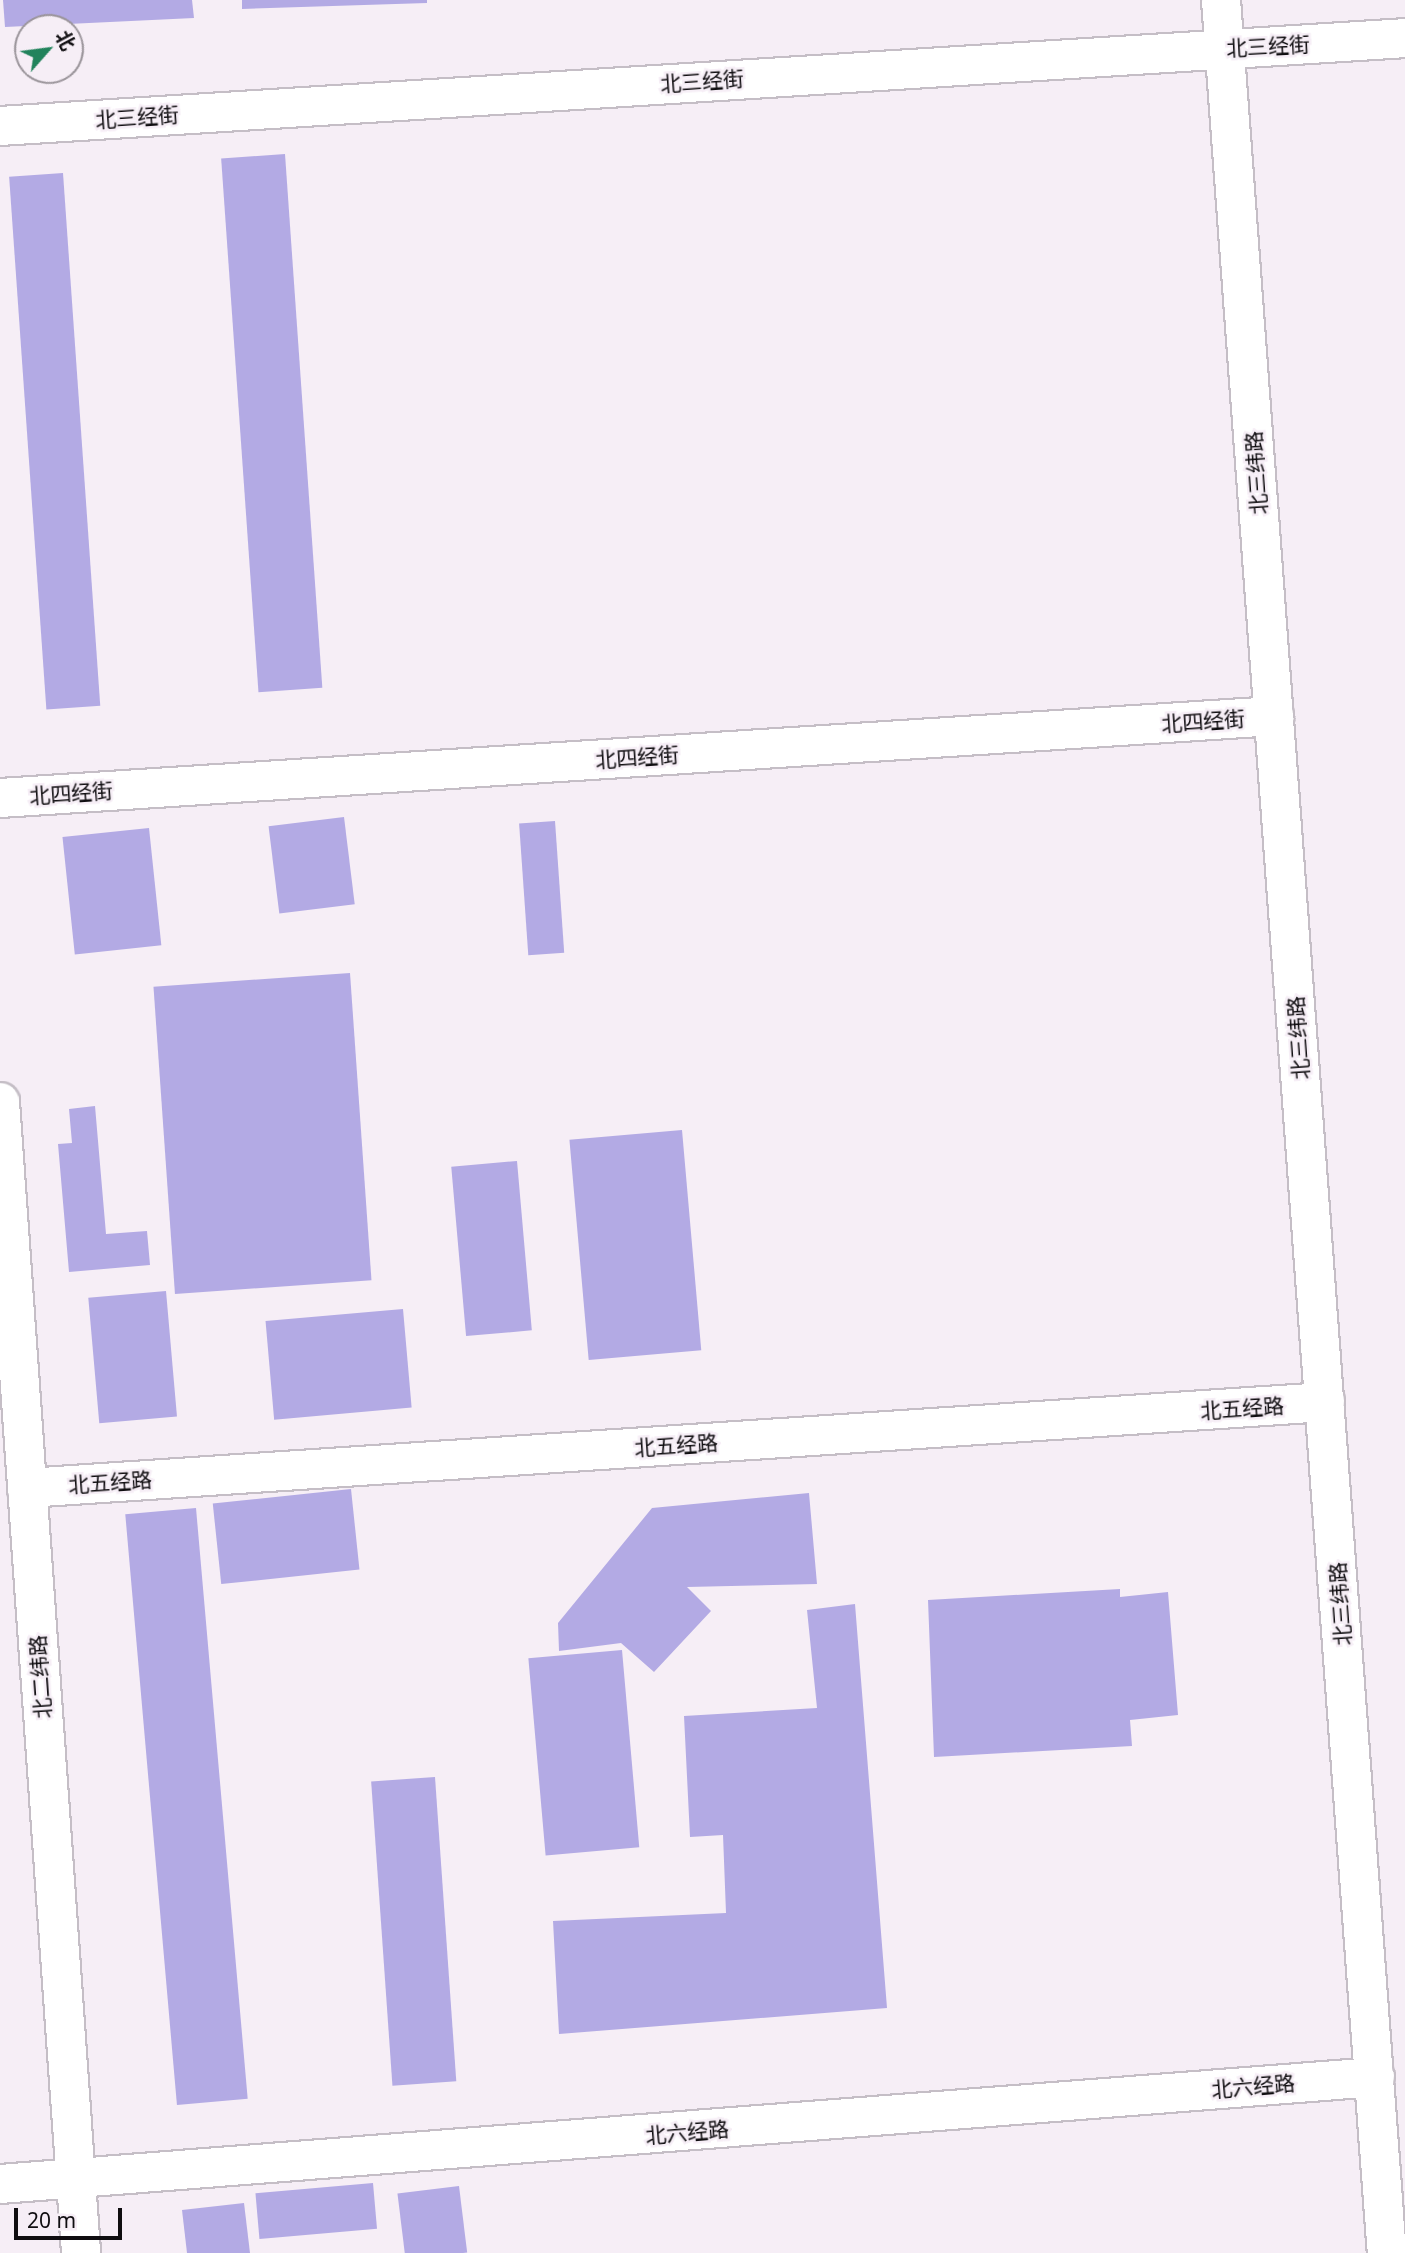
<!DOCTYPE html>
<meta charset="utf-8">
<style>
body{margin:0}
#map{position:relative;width:1405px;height:2253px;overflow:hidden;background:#f6eef6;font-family:"Noto Sans","Noto Sans SC",sans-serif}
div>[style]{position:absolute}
.building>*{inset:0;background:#b3aae4;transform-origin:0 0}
.roads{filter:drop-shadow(2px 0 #c5bec6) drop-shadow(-2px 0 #c5bec6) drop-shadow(0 2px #c5bec6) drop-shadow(0 -2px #c5bec6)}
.minor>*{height:38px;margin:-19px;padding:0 19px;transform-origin:19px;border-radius:19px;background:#fff}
span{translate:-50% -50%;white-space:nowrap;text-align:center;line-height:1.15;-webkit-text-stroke:5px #f6eef6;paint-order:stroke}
.street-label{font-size:21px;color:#0f0d10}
.north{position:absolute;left:14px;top:14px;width:70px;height:70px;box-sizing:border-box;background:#f6eef6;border:2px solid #9a949a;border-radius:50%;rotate:62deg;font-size:19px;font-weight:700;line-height:28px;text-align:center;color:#0f0d10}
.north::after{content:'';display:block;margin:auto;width:24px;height:32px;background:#22835c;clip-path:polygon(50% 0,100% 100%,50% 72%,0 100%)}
.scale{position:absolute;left:14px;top:2208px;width:108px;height:32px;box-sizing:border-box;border:4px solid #0f0d10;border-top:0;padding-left:9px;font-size:21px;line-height:24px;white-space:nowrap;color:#0f0d10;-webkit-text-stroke:5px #f6eef6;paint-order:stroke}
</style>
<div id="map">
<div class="building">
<div style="clip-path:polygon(3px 0,192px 0,194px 18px,5px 27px)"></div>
<div style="clip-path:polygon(242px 0,427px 0,427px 3px,242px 9px)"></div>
<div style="left:285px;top:154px;width:535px;height:64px;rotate:86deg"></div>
<div style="left:63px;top:173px;width:534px;height:54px;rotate:86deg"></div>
<div style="left:344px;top:817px;width:88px;height:76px;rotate:83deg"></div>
<div style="left:555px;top:821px;width:132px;height:36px;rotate:86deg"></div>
<div style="left:149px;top:828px;width:118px;height:87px;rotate:84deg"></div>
<div style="left:350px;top:973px;width:308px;height:197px;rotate:86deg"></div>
<div style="clip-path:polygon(95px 1106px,106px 1234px,147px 1231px,150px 1265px,69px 1272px,58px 1144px,72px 1143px,69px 1109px)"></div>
<div style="left:682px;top:1130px;width:221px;height:113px;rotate:85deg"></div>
<div style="left:517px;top:1161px;width:170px;height:66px;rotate:85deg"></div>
<div style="left:166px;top:1291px;width:126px;height:78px;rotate:85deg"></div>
<div style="left:403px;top:1309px;width:99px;height:138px;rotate:85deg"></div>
<div style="left:351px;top:1489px;width:81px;height:139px;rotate:84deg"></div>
<div style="clip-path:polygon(809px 1493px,817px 1584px,687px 1587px,711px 1611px,654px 1672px,621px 1643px,559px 1651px,558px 1623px,652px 1508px)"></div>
<div style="left:196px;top:1508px;width:593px;height:71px;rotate:85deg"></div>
<div style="clip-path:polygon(1120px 1589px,1120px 1597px,1168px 1592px,1178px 1715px,1130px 1720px,1132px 1746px,934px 1757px,928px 1600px)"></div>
<div style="clip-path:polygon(855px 1604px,887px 2008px,559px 2034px,553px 1921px,726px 1913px,723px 1835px,690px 1837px,684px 1716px,817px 1708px,807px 1610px)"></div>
<div style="left:622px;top:1650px;width:198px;height:94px;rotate:85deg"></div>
<div style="left:435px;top:1777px;width:305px;height:64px;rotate:86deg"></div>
<div style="left:373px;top:2183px;width:46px;height:118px;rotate:85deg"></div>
<div style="left:459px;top:2186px;width:67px;height:62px;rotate:83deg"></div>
<div style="clip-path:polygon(244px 2203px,250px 2253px,187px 2253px,182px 2210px)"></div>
</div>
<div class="roads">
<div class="minor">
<div style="left:1221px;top:0;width:2259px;rotate:85.79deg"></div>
<div style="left:0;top:126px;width:1408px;rotate:-3.58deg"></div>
<div style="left:0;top:798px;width:1277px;rotate:-3.68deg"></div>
<div style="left:0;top:1102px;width:1154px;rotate:85.97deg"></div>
<div style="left:27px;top:1488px;width:1301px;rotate:-3.79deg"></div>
<div style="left:0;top:2184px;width:1379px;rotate:-4.45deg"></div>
</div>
</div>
<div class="street-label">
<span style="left:1268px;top:46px;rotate:-3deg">北三经街</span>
<span style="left:702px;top:81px;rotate:-4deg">北三经街</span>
<span style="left:137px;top:117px;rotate:-4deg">北三经街</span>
<span style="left:1256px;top:473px;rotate:-94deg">北三纬路</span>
<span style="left:1203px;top:721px;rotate:-4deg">北四经街</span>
<span style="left:637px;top:757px;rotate:-4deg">北四经街</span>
<span style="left:71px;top:793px;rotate:-4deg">北四经街</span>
<span style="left:1298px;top:1038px;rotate:-94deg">北三纬路</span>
<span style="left:1242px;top:1408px;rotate:-4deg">北五经路</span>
<span style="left:676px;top:1445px;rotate:-4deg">北五经路</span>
<span style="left:110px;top:1482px;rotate:-4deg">北五经路</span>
<span style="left:1340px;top:1604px;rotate:-94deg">北三纬路</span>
<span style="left:40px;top:1677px;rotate:-94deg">北二纬路</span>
<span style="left:1253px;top:2086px;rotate:-5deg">北六经路</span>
<span style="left:687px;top:2132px;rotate:-5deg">北六经路</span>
</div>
<div class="north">北</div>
<div class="scale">20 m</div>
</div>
